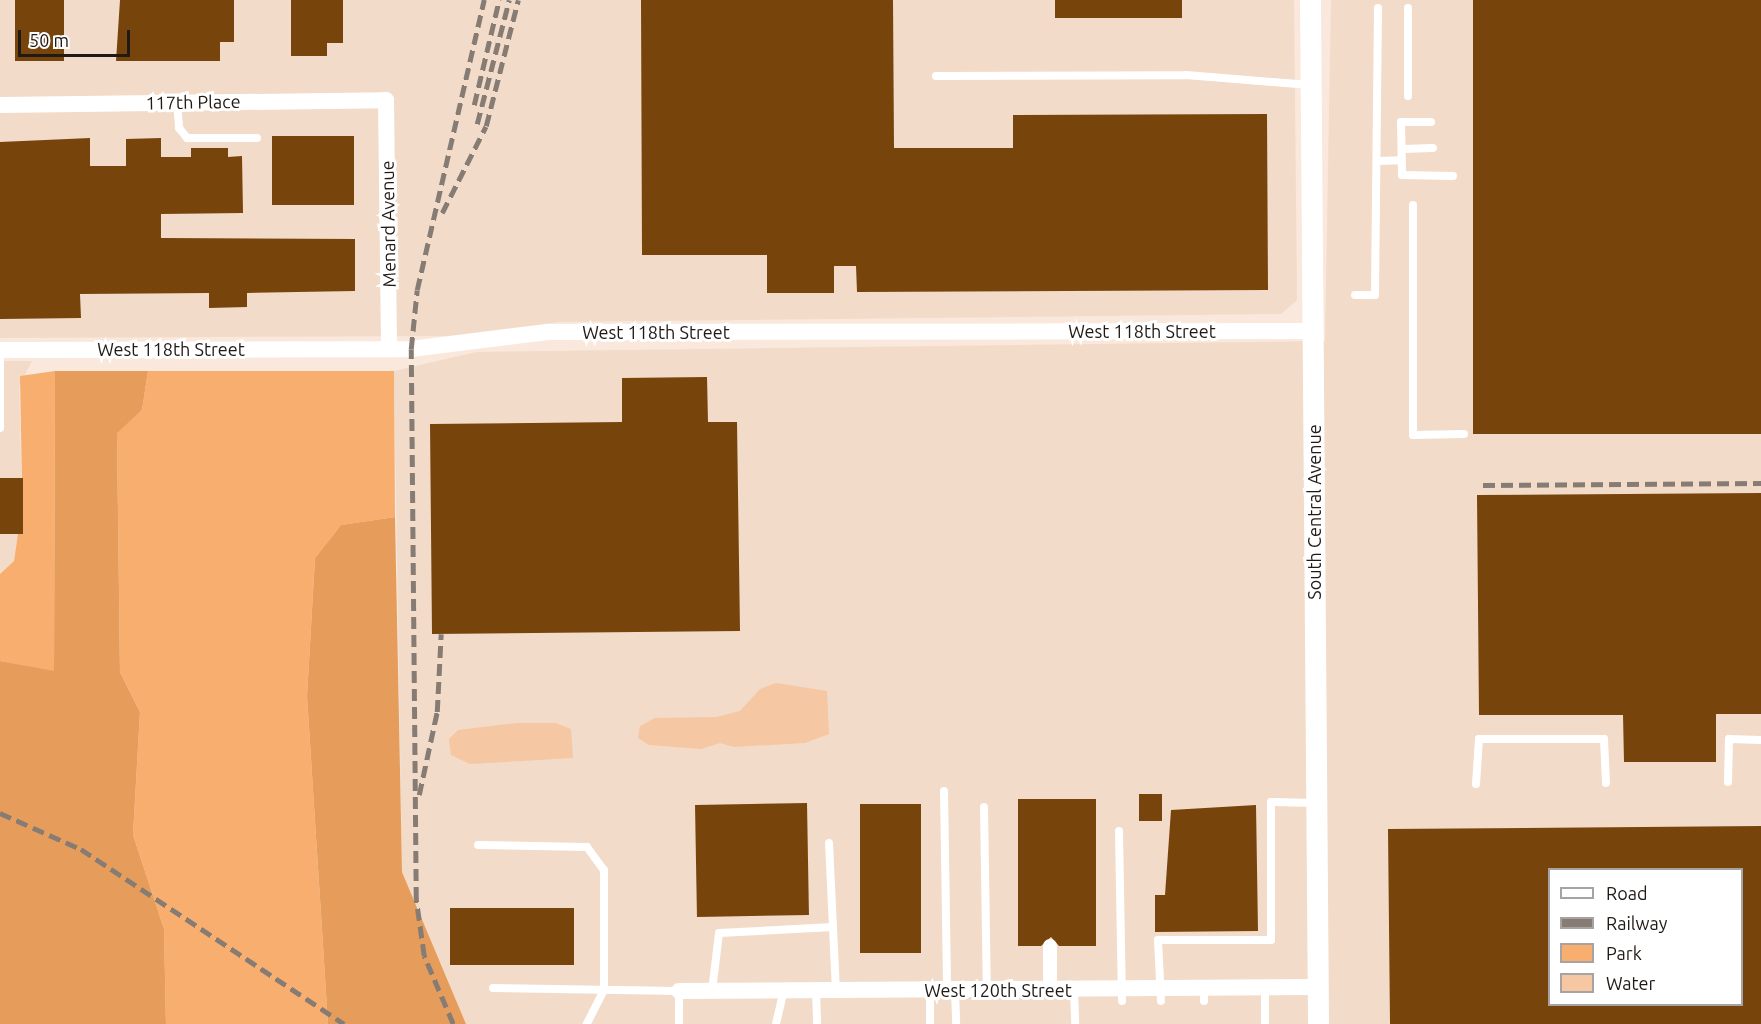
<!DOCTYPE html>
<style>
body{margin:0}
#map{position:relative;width:1761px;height:1024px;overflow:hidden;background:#f9e8db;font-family:Ubuntu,sans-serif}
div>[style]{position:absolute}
.built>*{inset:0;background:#f2dbc9}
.green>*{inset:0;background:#f7ae6e}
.forest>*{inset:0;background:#e69d5b}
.water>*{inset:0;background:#f5c7a2}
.building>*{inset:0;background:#77440b;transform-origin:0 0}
.service>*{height:8px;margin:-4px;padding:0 4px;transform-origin:4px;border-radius:4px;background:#fff}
.pedestrian>*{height:14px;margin:-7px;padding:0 7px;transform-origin:7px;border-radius:7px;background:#fff}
.minor>*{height:16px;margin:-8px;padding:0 8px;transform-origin:8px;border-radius:8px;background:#fff}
.tertiary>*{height:21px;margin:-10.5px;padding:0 10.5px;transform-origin:10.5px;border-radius:10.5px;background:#fff}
.rail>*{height:4.5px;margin-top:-2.25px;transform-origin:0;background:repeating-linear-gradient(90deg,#877c74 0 12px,transparent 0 18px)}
span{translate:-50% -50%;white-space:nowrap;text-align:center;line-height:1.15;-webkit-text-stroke:6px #fff;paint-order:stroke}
.street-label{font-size:18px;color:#201a16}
.legend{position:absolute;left:1548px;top:868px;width:195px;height:138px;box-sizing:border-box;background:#fff;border:2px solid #a6a3a2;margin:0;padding:8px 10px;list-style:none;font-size:18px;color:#201a16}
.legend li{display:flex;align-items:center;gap:12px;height:30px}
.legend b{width:30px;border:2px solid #a6a3a2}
.scale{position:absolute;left:18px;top:30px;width:112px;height:27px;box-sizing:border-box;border:3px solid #201a16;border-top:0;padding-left:8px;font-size:18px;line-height:21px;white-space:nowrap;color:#201a16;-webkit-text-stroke:4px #fff;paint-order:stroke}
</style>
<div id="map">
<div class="built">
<div style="clip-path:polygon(0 0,1294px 0,1297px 300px,1281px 314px,559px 322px,448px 336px,0 338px)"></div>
<div style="clip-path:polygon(evenodd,1331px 0,1761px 0,1761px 1024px,466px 1024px,402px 872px,394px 371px,476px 352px,1325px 341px,1331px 0,1550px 870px,1742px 870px,1742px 1004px,1550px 1004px,1550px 870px)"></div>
<div style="clip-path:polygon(0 361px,32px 361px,19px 386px,23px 534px,18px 535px,14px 561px,0 574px)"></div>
</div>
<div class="green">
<div style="clip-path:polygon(55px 371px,54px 672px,0 661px,0 574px,14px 561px,18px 534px,23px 534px,20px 376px)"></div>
<div style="clip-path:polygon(148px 371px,394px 371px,395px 517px,341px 525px,315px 558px,307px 696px,328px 1024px,166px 1024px,164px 929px,133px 835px,140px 712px,120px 672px,117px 432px,142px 410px)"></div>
</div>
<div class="forest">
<div style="clip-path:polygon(55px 371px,148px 371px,142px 410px,117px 433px,120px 672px,140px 712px,133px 835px,164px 929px,166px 1024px,0 1024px,0 661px,54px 671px)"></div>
<div style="clip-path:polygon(395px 517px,402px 872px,466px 1024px,328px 1024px,307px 696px,315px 558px,341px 525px)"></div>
</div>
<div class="water">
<div style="clip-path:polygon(776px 683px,827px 691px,829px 734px,805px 743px,734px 747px,720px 743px,701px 749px,649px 745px,638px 738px,640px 726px,655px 718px,716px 717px,740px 711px,760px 689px)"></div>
<div style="clip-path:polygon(517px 723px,556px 723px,571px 729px,573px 758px,470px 764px,451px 755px,449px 739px,458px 730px)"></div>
</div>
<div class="building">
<div style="left:15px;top:0;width:49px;height:61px"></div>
<div style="clip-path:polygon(120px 0,234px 0,234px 42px,220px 42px,220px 61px,116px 61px)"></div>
<div style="clip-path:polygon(291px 0,343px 0,343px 43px,327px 43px,327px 56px,291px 56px)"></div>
<div style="clip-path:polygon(641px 0,893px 0,894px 148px,1013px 148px,1013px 115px,1267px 114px,1268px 290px,857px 292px,856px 266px,834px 266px,834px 293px,767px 293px,767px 255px,642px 255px)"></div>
<div style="left:1055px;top:0;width:127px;height:18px"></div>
<div style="left:1473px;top:0;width:288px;height:434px"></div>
<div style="left:272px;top:136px;width:82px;height:69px"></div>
<div style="clip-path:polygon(90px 138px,90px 166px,126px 166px,126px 139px,161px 138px,161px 157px,191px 157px,191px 148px,228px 148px,228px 157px,242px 156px,243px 213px,161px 214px,161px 238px,355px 239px,355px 291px,247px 293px,247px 307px,209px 308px,209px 293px,80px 294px,81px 318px,0 319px,0 142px)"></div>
<div style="clip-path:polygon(707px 377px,708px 422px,737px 422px,740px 631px,432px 634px,430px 424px,622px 422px,622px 378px)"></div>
<div style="left:0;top:478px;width:23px;height:56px"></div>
<div style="clip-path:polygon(1761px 493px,1761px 714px,1716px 714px,1716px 762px,1624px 762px,1623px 715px,1479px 715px,1477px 495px)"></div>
<div style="left:1139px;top:794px;width:23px;height:27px"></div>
<div style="clip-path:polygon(1018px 799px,1096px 799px,1096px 946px,1059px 946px,1051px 937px,1041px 946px,1018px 946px)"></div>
<div style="left:807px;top:803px;width:112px;height:112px;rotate:89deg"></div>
<div style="left:860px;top:804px;width:61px;height:149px"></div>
<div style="clip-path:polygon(1256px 805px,1258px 931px,1155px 932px,1155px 895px,1165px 895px,1171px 810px)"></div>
<div style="clip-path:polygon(evenodd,1761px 826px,1761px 1024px,1390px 1024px,1388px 829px,1761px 826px,1550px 870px,1742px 870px,1742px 1005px,1550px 1005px,1550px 870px)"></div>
<div style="left:450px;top:908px;width:124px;height:57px"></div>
</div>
<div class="service">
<div style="left:1408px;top:8px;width:88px;rotate:90deg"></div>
<div style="left:936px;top:76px;width:250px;rotate:-0.2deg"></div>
<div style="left:1186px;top:75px;width:124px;rotate:4.6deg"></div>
<div style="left:177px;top:103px;width:25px;rotate:85deg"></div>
<div style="left:179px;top:128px;width:13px;rotate:51deg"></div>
<div style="left:187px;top:138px;width:70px"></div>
<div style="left:1431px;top:122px;width:30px;rotate:180deg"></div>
<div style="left:1401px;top:122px;width:53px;rotate:88.9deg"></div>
<div style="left:1402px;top:175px;width:51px;rotate:1.1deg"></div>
<div style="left:1402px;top:149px;width:31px;rotate:-2deg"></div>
<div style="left:1377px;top:161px;width:25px;rotate:-2deg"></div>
<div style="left:1413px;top:205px;width:230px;rotate:90deg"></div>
<div style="left:1413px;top:435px;width:51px;rotate:-1.1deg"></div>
<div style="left:1355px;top:295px;width:20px"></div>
<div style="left:1375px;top:295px;width:287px;rotate:-89.4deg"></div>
<div style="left:0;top:428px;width:78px;rotate:-90deg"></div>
<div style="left:1728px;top:782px;width:43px;rotate:-88.7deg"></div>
<div style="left:1729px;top:739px;width:32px;rotate:2deg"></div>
<div style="left:1476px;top:784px;width:45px;rotate:-86.2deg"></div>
<div style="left:1479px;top:739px;width:125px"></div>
<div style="left:1604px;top:739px;width:44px;rotate:87.4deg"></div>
<div style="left:944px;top:791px;width:199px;rotate:89.1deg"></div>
<div style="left:984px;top:807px;width:182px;rotate:89.1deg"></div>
<div style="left:1119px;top:831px;width:170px;rotate:89deg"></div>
<div style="left:829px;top:843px;width:148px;rotate:87.3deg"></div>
<div style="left:478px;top:845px;width:109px;rotate:1.1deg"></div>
<div style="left:587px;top:847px;width:29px;rotate:54deg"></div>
<div style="left:604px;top:870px;width:120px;rotate:90deg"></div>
<div style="left:604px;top:990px;width:38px;rotate:117deg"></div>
<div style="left:493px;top:988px;width:186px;rotate:0.9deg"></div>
<div style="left:679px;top:991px;width:33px;rotate:90deg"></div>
<div style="left:1204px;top:988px;width:13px;rotate:90deg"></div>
<div style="left:1074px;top:989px;width:35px;rotate:88deg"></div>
<div style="left:955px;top:990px;width:34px;rotate:88deg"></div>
<div style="left:712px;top:991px;width:58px;rotate:-83.1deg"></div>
<div style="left:719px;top:933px;width:114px;rotate:-3deg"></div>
<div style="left:816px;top:991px;width:33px;rotate:88deg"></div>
<div style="left:1161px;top:1001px;width:61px;rotate:-92.8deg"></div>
<div style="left:1158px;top:940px;width:113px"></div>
<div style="left:1271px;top:940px;width:138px;rotate:-90deg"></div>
<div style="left:1271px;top:802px;width:45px;rotate:1.3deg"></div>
<div style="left:776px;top:1024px;width:35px;rotate:-77deg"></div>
<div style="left:930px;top:1024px;width:34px;rotate:-90deg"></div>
<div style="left:1265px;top:1024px;width:37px;rotate:-90deg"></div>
</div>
<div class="pedestrian">
<div style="left:1050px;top:946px;width:43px;rotate:90deg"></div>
</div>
<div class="minor">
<div style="left:0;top:105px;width:386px;rotate:-0.7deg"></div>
<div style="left:386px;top:100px;width:249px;rotate:89.3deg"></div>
<div style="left:0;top:350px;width:411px;rotate:-0.1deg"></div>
<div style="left:411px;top:349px;width:138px;rotate:-7.1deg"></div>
<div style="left:548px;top:332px;width:764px;rotate:-0.07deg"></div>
<div style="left:679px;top:991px;width:639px;rotate:-0.36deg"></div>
</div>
<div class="tertiary">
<div style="left:1310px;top:0;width:1024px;rotate:89.55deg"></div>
</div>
<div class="rail">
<div style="left:474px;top:105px;width:108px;rotate:-76.6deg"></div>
<div style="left:477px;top:124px;width:128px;rotate:-75.5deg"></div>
<div style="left:442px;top:213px;width:97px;rotate:-63.2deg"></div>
<div style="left:486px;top:126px;width:130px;rotate:-75.7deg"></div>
<div style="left:1483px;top:485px;width:278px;rotate:-0.4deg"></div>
<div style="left:419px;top:795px;width:85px;rotate:-77.8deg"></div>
<div style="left:437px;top:712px;width:78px;rotate:-87.1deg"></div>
<div style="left:0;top:813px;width:89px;rotate:24deg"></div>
<div style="left:81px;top:849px;width:316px;rotate:33.6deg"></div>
<div style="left:453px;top:1024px;width:74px;rotate:-113.1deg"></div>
<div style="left:424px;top:956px;width:58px;rotate:-98deg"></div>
<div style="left:416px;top:899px;width:550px;rotate:-90.52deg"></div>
<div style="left:411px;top:349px;width:59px;rotate:-84.2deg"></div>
<div style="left:417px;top:290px;width:298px;rotate:-77deg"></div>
</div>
<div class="street-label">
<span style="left:193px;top:102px;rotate:-1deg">117th Place</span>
<span style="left:388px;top:224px;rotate:-91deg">Menard Avenue</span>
<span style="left:1142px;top:331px">West 118th Street</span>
<span style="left:656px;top:332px">West 118th Street</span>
<span style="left:171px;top:349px">West 118th Street</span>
<span style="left:1314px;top:512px;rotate:-90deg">South Central Avenue</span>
<span style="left:998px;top:990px">West 120th Street</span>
</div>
<ul class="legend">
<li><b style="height:8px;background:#fff"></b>Road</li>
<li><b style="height:8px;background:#877c74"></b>Railway</li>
<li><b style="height:16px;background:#f7ae6e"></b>Park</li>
<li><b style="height:16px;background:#f5c7a2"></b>Water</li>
</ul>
<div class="scale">50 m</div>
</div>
